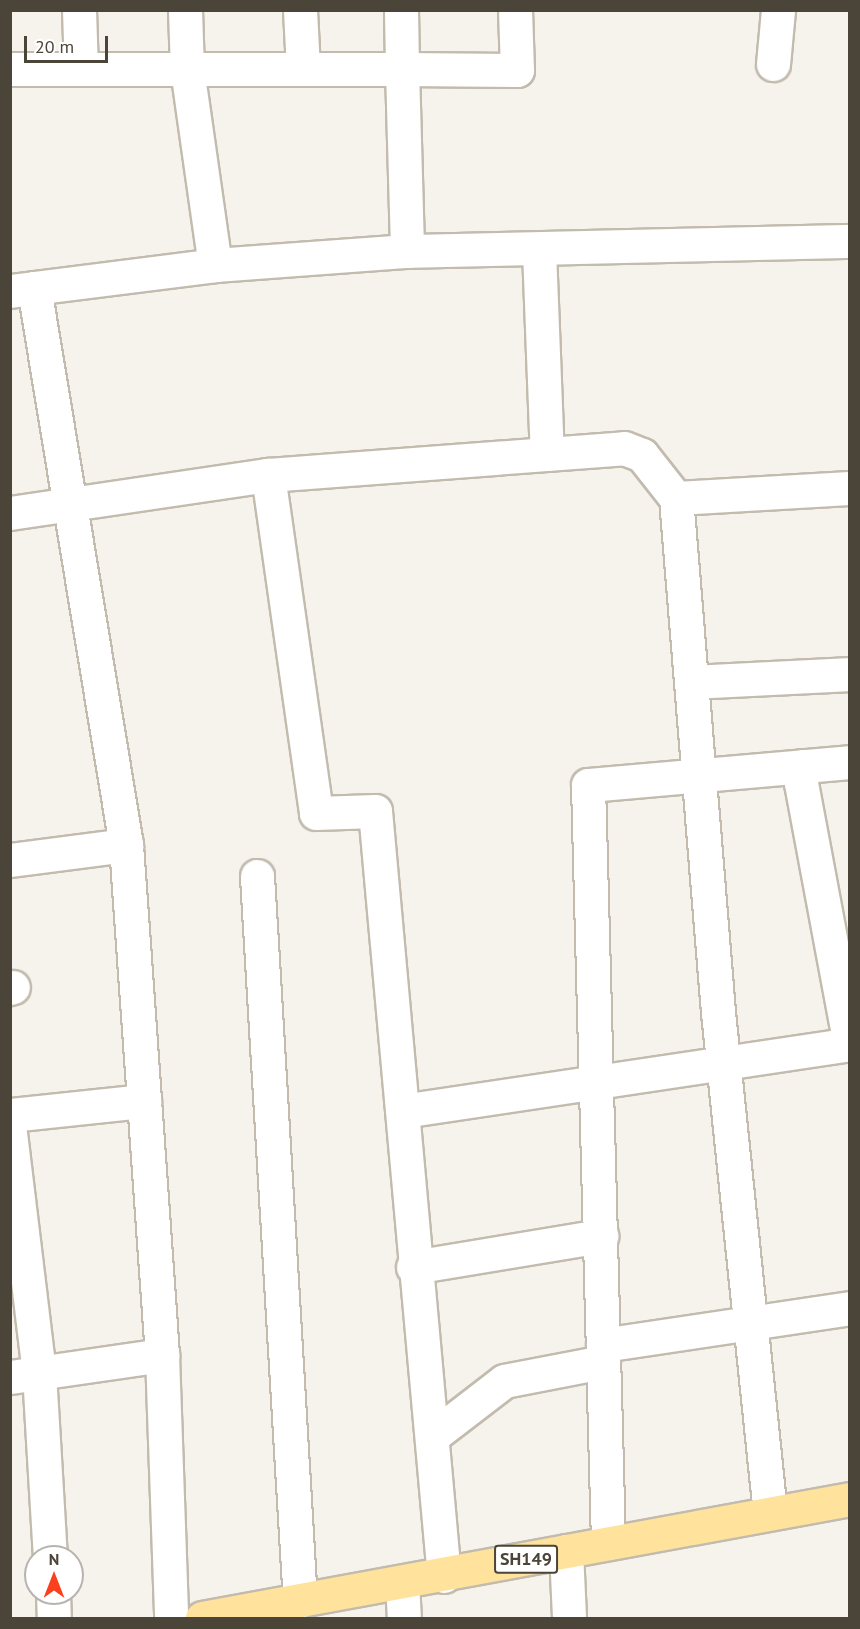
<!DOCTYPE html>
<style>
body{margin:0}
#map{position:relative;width:860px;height:1629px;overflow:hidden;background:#f6f3ec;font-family:"PT Sans",sans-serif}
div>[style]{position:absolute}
.roads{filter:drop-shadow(2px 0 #c2bbae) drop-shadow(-2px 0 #c2bbae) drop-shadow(0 2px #c2bbae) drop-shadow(0 -2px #c2bbae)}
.street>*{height:33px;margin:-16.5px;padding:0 16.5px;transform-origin:16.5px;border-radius:16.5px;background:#fff}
.primary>*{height:33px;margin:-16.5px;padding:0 16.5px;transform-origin:16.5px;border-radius:16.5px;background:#ffe39c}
span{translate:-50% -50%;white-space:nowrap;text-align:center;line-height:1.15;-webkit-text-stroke:5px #fff;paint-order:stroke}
.shield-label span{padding:2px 4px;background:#fff;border:2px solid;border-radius:4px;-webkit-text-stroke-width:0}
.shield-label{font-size:18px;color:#4b4439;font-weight:700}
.frame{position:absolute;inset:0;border:12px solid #4b4439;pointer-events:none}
.north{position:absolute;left:24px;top:1545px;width:60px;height:60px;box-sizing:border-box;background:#fff;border:2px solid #b7b4b0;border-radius:50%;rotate:0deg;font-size:16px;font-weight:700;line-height:24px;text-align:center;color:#4b4439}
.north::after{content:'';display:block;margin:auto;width:21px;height:27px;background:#fc3f1d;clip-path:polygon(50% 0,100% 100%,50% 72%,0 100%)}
.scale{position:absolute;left:24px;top:36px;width:84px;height:27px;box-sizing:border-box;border:3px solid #4b4439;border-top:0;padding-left:8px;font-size:18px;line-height:21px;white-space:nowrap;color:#4b4439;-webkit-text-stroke:4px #fff;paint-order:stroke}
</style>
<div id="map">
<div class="roads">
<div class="street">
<div style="left:79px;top:10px;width:59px;rotate:88.1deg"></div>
<div style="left:185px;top:10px;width:59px;rotate:88.1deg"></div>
<div style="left:187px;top:69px;width:198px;rotate:81.9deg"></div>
<div style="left:300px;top:10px;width:59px;rotate:87.1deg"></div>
<div style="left:401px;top:10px;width:59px;rotate:89deg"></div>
<div style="left:402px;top:69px;width:115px;rotate:0.5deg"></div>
<div style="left:517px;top:70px;width:60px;rotate:-91.9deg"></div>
<div style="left:773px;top:64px;width:54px;rotate:-84.7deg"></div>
<div style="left:10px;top:69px;width:392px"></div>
<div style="left:402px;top:69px;width:182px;rotate:88.4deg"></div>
<div style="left:539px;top:250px;width:204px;rotate:87.8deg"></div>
<div style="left:34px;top:288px;width:565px;rotate:80.62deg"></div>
<div style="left:126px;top:845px;width:511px;rotate:85.96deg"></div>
<div style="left:162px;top:1355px;width:263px;rotate:88deg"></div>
<div style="left:10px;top:291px;width:207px;rotate:-7.2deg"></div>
<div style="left:215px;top:265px;width:193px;rotate:-4.2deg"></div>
<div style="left:407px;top:251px;width:443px;rotate:-1.3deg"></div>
<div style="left:268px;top:475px;width:357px;rotate:-4.3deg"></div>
<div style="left:624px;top:448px;width:19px;rotate:21deg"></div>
<div style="left:642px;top:455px;width:55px;rotate:51.7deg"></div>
<div style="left:10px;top:513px;width:261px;rotate:-8.4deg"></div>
<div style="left:268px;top:475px;width:341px;rotate:81.9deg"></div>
<div style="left:316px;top:813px;width:59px;rotate:-1.9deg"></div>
<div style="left:375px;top:811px;width:768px;rotate:84.85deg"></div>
<div style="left:692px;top:682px;width:158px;rotate:-2.9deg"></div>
<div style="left:803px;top:766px;width:17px;rotate:97deg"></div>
<div style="left:801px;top:783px;width:266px;rotate:79.4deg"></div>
<div style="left:10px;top:860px;width:117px;rotate:-7.4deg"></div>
<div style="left:257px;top:876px;width:726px;rotate:86.61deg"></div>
<div style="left:10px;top:988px;width:3px;rotate:-18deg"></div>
<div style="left:403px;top:1111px;width:452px;rotate:-8.5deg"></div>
<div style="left:10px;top:1115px;width:135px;rotate:-6deg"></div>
<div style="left:10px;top:1133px;width:242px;rotate:83.1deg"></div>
<div style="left:39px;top:1373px;width:184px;rotate:86.6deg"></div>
<div style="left:413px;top:1267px;width:191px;rotate:-9.4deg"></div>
<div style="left:603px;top:1345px;width:250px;rotate:-8.5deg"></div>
<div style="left:10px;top:1377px;width:154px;rotate:-8.2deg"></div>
<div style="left:434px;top:1435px;width:88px;rotate:-37.6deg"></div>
<div style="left:504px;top:1381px;width:101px;rotate:-10.9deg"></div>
<div style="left:770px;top:1513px;width:504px;rotate:-95.93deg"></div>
<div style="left:718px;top:1012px;width:516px;rotate:-94.67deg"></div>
<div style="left:676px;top:498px;width:174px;rotate:-3.3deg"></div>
<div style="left:608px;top:1543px;width:758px;rotate:-91.51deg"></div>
<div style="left:588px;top:785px;width:263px;rotate:-5deg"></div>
<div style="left:566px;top:1551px;width:67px;rotate:87.4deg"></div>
<div style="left:402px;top:1582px;width:36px;rotate:87deg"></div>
<div style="left:53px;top:1593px;width:25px;rotate:88deg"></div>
</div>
<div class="primary">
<div style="left:202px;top:1618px;width:659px;rotate:-10.41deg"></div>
</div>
</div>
<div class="shield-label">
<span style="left:526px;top:1559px">SH149</span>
</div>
<div class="frame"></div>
<div class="north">N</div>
<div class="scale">20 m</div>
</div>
